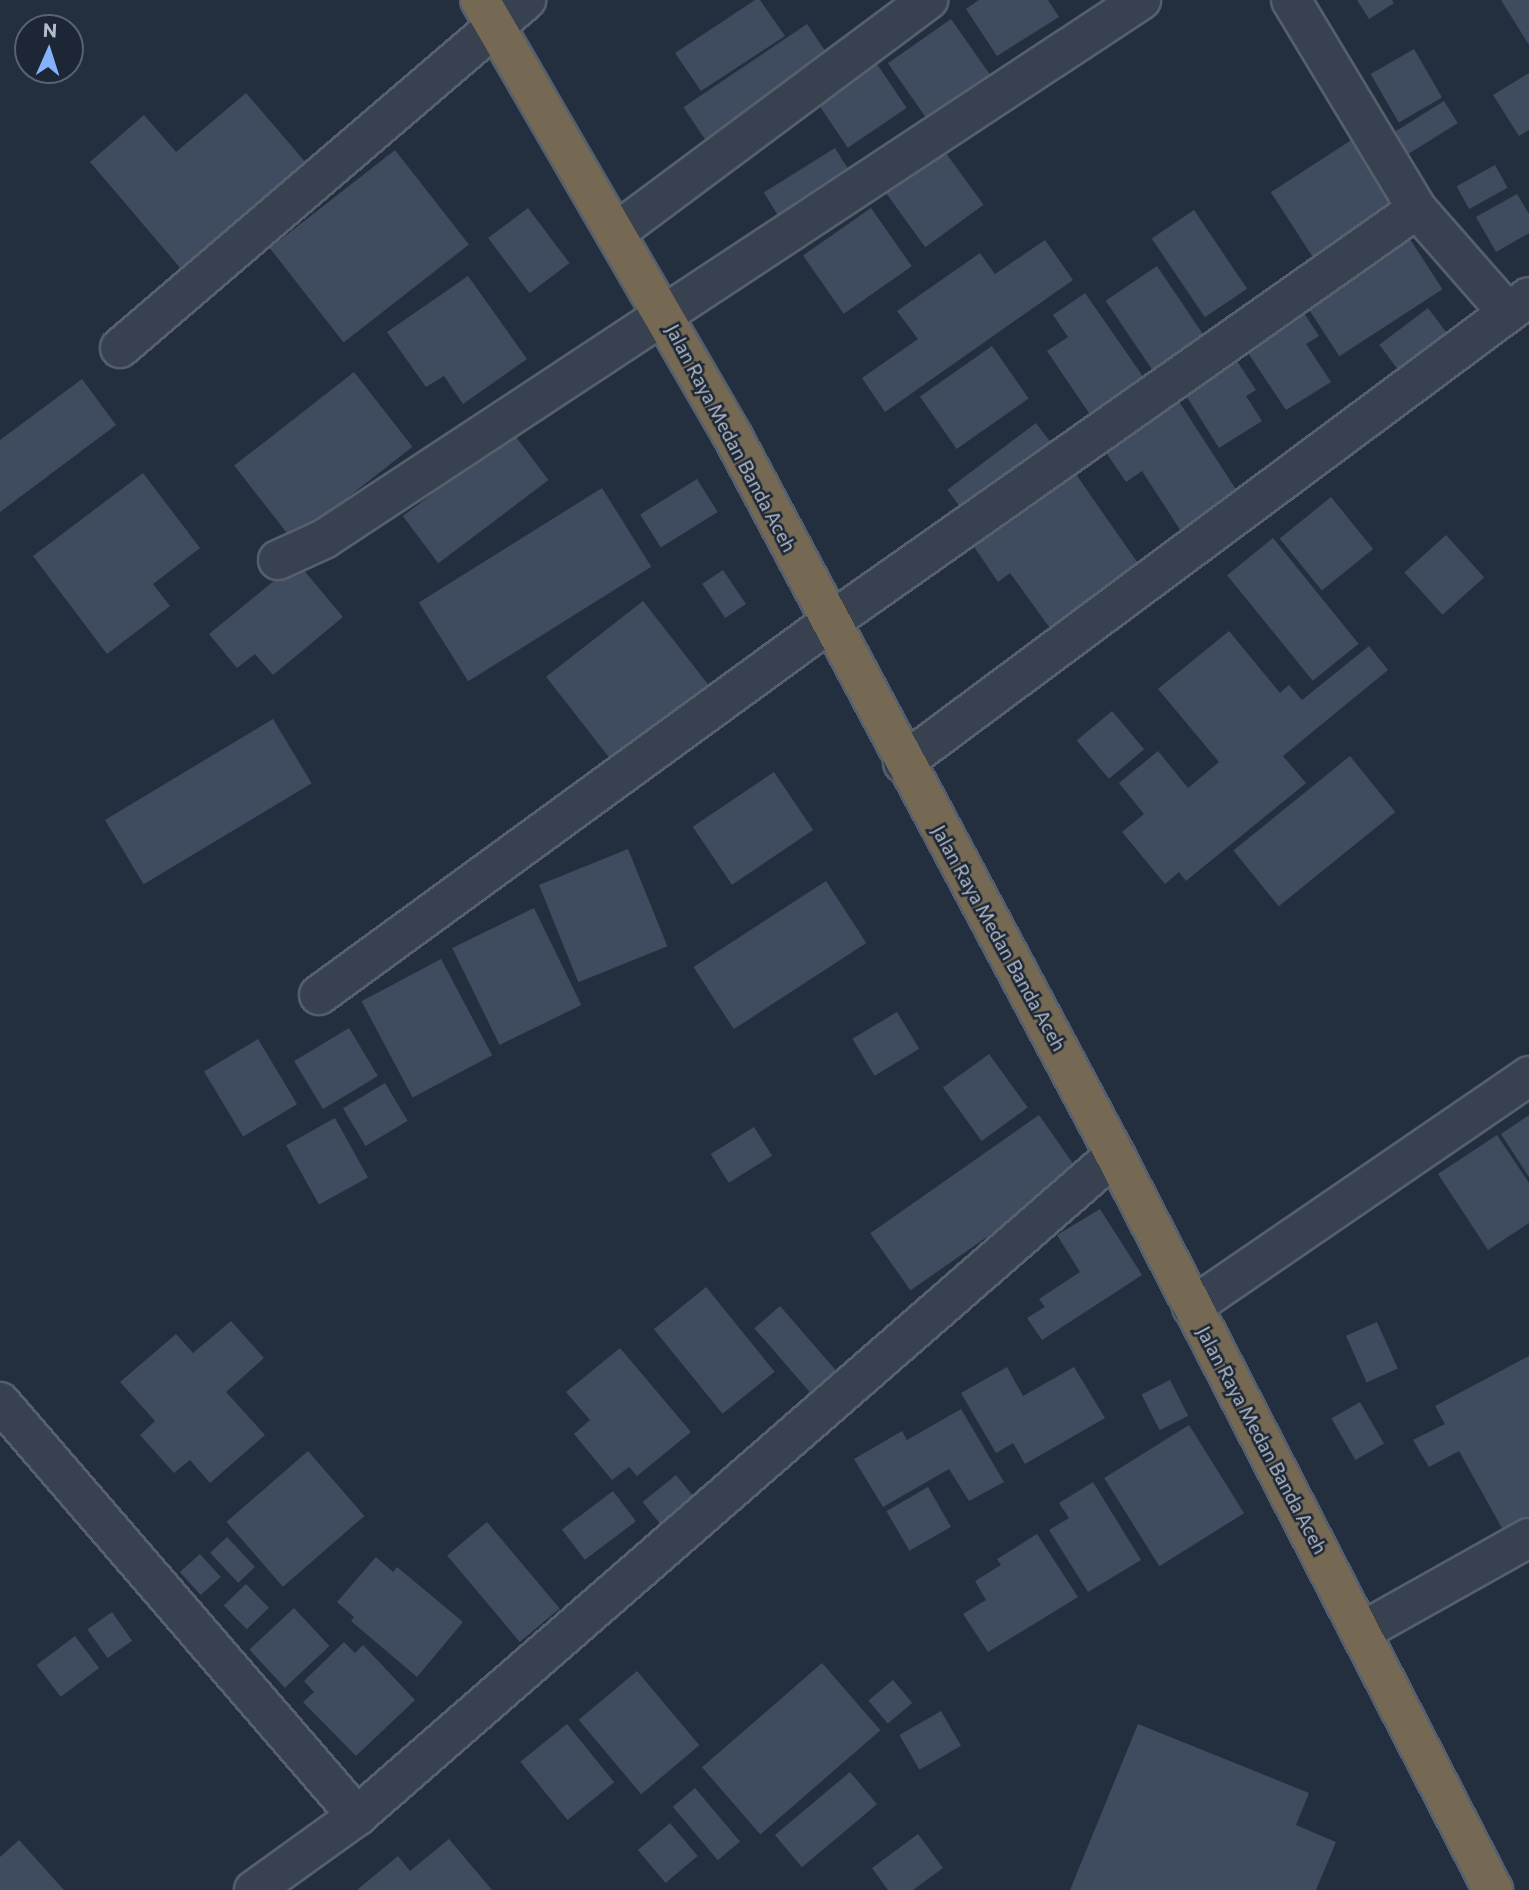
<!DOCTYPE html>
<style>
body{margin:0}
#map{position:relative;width:1529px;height:1890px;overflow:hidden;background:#232f3f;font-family:Commissioner,sans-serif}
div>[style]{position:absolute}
.building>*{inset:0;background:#3f4c5f;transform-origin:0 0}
.roads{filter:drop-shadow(2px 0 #555f6d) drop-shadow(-2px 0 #555f6d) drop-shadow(0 2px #555f6d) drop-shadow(0 -2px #555f6d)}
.minor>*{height:38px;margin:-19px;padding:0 19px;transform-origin:19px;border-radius:19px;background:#37414f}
.highway>*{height:38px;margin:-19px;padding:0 19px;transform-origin:19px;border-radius:19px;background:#756954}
span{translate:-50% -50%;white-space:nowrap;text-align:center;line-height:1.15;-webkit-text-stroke:5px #1c2634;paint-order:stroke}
.street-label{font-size:19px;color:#b3bcca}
.north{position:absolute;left:14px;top:14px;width:70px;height:70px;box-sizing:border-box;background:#1c2634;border:2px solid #586270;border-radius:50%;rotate:3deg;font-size:19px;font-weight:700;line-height:28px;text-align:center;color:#b3bcca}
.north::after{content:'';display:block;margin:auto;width:24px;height:32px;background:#86b2fc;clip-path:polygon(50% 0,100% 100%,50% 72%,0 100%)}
</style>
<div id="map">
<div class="building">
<div style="clip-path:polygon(755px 0,760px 0,785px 36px,701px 91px,675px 53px)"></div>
<div style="clip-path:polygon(979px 0,1048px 0,1059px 17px,997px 56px,966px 9px)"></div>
<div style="clip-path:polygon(1357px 0,1392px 0,1394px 3px,1369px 19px)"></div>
<div style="clip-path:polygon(1501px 0,1529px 0,1529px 45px)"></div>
<div style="left:951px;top:19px;width:70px;height:77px;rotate:55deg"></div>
<div style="left:807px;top:24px;width:43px;height:149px;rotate:56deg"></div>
<div style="left:1414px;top:49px;width:56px;height:50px;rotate:60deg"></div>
<div style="left:877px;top:64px;width:53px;height:71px;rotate:56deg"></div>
<div style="clip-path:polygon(1529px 73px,1529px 130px,1519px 136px,1493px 95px)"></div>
<div style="clip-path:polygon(246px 93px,313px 171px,188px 277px,90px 162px,144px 115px,176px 152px)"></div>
<div style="left:1444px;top:101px;width:26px;height:64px;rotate:58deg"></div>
<div style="left:1353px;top:139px;width:77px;height:98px;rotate:57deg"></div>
<div style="left:835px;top:148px;width:32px;height:84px;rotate:58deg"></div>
<div style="left:943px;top:149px;width:69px;height:72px;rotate:54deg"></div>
<div style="left:395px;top:150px;width:120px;height:159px;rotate:52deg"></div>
<div style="left:1495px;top:165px;width:26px;height:44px;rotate:61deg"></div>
<div style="clip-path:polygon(1517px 194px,1529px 214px,1529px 233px,1496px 252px,1476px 217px)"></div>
<div style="left:528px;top:208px;width:69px;height:50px;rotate:53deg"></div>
<div style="left:871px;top:208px;width:71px;height:83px;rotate:55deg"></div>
<div style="left:1194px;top:210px;width:95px;height:51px;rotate:56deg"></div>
<div style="left:1406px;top:233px;width:67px;height:123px;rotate:57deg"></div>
<div style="clip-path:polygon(1045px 240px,1073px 280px,885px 412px,862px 378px,918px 339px,897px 311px,980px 253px,995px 274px)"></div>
<div style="left:1157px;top:266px;width:100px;height:62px;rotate:56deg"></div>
<div style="clip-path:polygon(468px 276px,527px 359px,463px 404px,444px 376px,426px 387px,387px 332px)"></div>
<div style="clip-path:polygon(1085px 293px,1151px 388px,1097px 425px,1047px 351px,1068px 337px,1053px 315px)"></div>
<div style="left:1428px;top:308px;width:40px;height:61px;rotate:53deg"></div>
<div style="clip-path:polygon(1302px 310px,1319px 336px,1306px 344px,1331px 382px,1286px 410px,1244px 347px)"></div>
<div style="left:992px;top:346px;width:64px;height:88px;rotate:55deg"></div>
<div style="clip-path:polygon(1237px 361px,1256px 390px,1246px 396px,1262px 421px,1219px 448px,1185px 394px)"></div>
<div style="left:354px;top:372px;width:95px;height:152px;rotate:52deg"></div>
<div style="clip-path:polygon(82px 379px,116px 425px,0 512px,0 440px)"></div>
<div style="clip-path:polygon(1178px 400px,1246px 505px,1188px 542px,1142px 471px,1126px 482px,1103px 448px)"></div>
<div style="left:1036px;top:423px;width:26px;height:111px;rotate:53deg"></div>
<div style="left:513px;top:433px;width:59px;height:138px;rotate:53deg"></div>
<div style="clip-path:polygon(1073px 470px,1144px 572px,1055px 635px,1010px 573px,998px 582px,970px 541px)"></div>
<div style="clip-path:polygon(143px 473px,200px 548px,153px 584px,170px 606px,107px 654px,33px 556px)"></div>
<div style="left:697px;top:479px;width:39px;height:67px;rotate:58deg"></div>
<div style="left:602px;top:488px;width:93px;height:216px;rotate:58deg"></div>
<div style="left:1331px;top:497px;width:67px;height:66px;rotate:51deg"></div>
<div style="left:1446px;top:535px;width:57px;height:56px;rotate:48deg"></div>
<div style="left:1273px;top:538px;width:136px;height:59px;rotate:51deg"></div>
<div style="clip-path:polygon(297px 562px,343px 617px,273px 675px,255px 654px,237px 668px,209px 634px)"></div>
<div style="left:723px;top:570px;width:41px;height:25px;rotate:56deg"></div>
<div style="left:643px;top:601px;width:110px;height:123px;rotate:52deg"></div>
<div style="clip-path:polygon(1229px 631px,1280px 693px,1289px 685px,1302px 700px,1369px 646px,1388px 670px,1283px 756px,1306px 783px,1186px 881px,1179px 872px,1165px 884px,1122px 832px,1144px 814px,1119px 783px,1158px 751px,1188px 788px,1219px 762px,1158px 689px)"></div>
<div style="left:1112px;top:711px;width:50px;height:46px;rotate:50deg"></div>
<div style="left:273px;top:719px;width:75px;height:196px;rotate:59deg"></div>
<div style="left:1350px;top:756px;width:72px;height:150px;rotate:51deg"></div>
<div style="left:774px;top:772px;width:70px;height:98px;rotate:56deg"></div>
<div style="left:628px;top:849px;width:105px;height:96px;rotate:68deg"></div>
<div style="left:826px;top:881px;width:74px;height:158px;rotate:57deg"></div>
<div style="left:534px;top:908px;width:108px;height:91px;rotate:64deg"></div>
<div style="left:441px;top:959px;width:109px;height:90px;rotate:62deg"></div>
<div style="left:897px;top:1012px;width:43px;height:52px;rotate:59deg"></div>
<div style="left:349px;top:1028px;width:56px;height:64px;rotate:59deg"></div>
<div style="left:258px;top:1039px;width:76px;height:63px;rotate:59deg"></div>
<div style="left:989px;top:1054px;width:66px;height:57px;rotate:54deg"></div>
<div style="left:385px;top:1083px;width:44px;height:49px;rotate:59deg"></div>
<div style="left:1039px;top:1115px;width:70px;height:206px;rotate:55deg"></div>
<div style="clip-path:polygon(1529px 1115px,1529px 1177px,1501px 1134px)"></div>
<div style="left:335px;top:1118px;width:68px;height:56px;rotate:61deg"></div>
<div style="left:754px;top:1127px;width:34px;height:51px;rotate:58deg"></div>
<div style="clip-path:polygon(1497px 1135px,1529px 1183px,1529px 1223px,1488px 1250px,1438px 1174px)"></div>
<div style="clip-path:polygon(1100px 1209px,1142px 1275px,1042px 1340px,1027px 1318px,1045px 1307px,1039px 1299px,1080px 1272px,1057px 1235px)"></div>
<div style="left:706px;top:1287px;width:109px;height:67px;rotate:51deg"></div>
<div style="left:780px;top:1306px;width:96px;height:34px;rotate:49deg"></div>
<div style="clip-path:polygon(231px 1321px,264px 1358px,226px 1392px,265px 1435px,210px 1483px,190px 1460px,174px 1473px,140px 1435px,155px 1421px,120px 1382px,176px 1334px,193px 1353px)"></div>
<div style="left:1377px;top:1322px;width:51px;height:34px;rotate:66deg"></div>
<div style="clip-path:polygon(620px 1348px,691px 1432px,637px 1476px,629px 1467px,612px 1480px,574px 1434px,590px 1420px,566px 1392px)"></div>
<div style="clip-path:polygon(1529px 1356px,1529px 1516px,1503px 1530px,1459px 1451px,1429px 1467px,1413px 1440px,1445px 1424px,1435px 1406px)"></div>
<div style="clip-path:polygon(1007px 1367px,1023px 1396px,1074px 1367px,1105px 1418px,1025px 1464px,1013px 1443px,996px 1453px,961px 1393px)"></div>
<div style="left:1170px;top:1380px;width:40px;height:32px;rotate:63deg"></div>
<div style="left:1360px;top:1402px;width:48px;height:33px;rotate:60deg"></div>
<div style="clip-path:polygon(961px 1409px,1004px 1482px,969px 1501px,949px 1469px,883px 1507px,854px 1459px,902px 1431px,907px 1440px)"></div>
<div style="left:1189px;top:1425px;width:104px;height:100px;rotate:58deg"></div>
<div style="left:308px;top:1451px;width:86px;height:108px;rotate:49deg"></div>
<div style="left:676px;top:1475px;width:32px;height:43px;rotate:51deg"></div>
<div style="clip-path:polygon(1093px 1482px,1141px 1560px,1088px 1592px,1049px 1530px,1069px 1518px,1059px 1503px)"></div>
<div style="left:928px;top:1487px;width:46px;height:48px;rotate:60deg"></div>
<div style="left:613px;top:1491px;width:38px;height:64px;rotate:53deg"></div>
<div style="left:487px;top:1522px;width:113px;height:52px;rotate:50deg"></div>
<div style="clip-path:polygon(1037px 1534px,1078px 1597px,988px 1652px,963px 1614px,986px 1600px,975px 1581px,1001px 1565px,997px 1559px)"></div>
<div style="left:227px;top:1537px;width:41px;height:23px;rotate:47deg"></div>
<div style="left:200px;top:1554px;width:31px;height:27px;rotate:48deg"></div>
<div style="clip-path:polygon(376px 1557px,393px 1572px,397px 1567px,463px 1622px,417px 1677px,351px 1621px,354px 1617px,337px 1602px)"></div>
<div style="left:246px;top:1584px;width:33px;height:31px;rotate:46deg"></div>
<div style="left:294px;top:1608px;width:52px;height:61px;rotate:47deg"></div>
<div style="left:112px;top:1612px;width:35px;height:30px;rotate:55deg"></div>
<div style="left:75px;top:1636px;width:40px;height:48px;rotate:53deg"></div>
<div style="clip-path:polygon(344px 1642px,355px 1653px,363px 1645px,415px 1700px,356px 1756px,303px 1702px,314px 1692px,304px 1681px)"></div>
<div style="left:822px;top:1663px;width:89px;height:159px;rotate:49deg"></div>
<div style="left:637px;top:1671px;width:97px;height:76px;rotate:50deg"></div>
<div style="left:893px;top:1680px;width:30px;height:32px;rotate:50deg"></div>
<div style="left:941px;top:1711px;width:40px;height:48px;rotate:60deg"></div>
<div style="left:567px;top:1724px;width:75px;height:60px;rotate:51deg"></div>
<div style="clip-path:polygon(1138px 1724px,1309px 1793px,1296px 1825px,1336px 1842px,1316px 1890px,1070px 1890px)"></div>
<div style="left:850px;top:1772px;width:42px;height:98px;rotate:50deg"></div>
<div style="left:695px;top:1788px;width:70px;height:29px;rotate:50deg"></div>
<div style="left:670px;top:1823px;width:43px;height:42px;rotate:50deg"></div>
<div style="clip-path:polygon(918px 1834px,943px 1868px,913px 1890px,888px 1890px,872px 1868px)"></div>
<div style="clip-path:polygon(449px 1839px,492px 1890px,357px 1890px,398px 1856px,410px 1871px)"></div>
<div style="clip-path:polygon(19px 1840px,64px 1890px,0 1890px,0 1857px)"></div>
</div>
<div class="roads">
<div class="minor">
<div style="left:1291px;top:0;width:244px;rotate:58.9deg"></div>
<div style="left:1417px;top:209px;width:138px;rotate:48.8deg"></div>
<div style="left:618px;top:231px;width:387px;rotate:-36.7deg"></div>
<div style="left:120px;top:348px;width:535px;rotate:-40.6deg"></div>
<div style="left:278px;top:560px;width:51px;rotate:-24.5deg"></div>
<div style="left:324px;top:539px;width:979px;rotate:-33.41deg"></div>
<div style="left:903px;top:763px;width:780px;rotate:-36.66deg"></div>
<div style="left:319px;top:995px;width:631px;rotate:-36.11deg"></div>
<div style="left:829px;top:623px;width:719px;rotate:-35.15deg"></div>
<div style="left:1192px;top:1307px;width:409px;rotate:-34.4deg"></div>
<div style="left:0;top:1402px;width:547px;rotate:49.23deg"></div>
<div style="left:1363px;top:1631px;width:190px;rotate:-29.3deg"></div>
<div style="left:254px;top:1890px;width:127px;rotate:-35.7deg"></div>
<div style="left:357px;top:1816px;width:1006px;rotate:-41.09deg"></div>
</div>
<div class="highway">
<div style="left:480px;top:0;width:503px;rotate:59.92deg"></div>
<div style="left:732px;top:435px;width:816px;rotate:61.99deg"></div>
<div style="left:1115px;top:1155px;width:827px;rotate:62.78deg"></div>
</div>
</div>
<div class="street-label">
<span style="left:731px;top:438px;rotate:62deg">Jalan Raya Medan Banda Aceh</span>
<span style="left:999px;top:938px;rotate:61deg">Jalan Raya Medan Banda Aceh</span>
<span style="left:1262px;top:1440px;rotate:62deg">Jalan Raya Medan Banda Aceh</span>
</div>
<div class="north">N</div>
</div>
